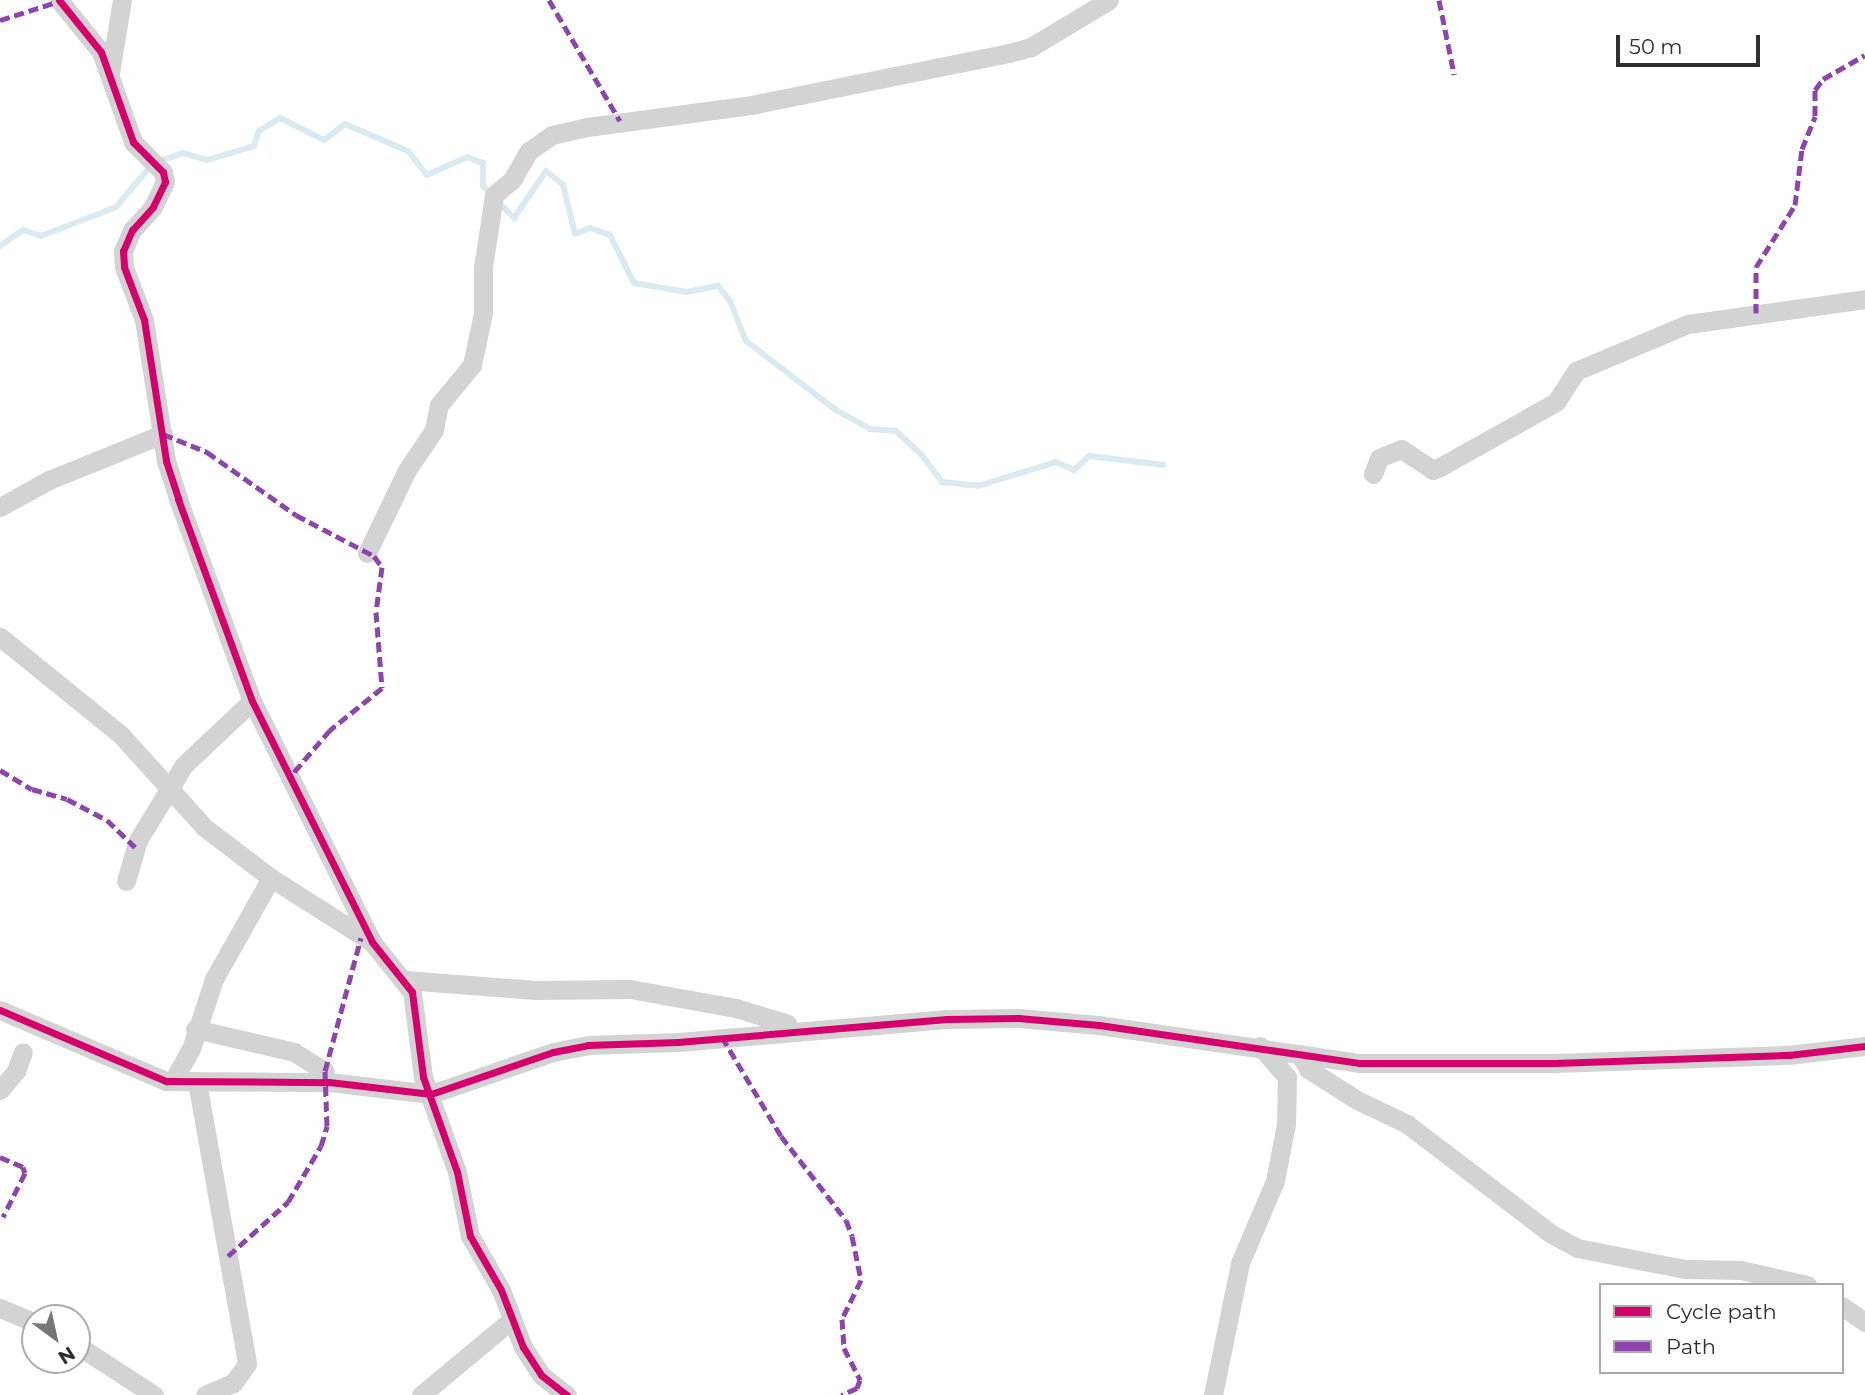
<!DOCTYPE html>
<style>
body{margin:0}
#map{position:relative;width:1865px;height:1395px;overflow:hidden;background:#fff;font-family:Montserrat,sans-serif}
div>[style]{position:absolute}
.stream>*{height:6px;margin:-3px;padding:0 3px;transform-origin:3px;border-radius:3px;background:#daeaf0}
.minor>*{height:19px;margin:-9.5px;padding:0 9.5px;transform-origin:9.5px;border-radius:9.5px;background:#d3d3d3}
.quiet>*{height:5px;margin-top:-2.5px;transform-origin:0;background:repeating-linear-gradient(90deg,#8e44ad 0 10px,transparent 0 15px)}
.cycleway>*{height:7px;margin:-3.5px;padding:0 3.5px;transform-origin:3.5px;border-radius:3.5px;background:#d6006c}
span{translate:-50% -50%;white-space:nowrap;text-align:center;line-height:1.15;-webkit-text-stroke:7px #fff;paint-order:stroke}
.legend{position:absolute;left:1599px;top:1283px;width:245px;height:91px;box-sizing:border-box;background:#fff;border:2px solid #ababab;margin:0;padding:9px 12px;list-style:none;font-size:21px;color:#2e2e2e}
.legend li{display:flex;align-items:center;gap:14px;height:35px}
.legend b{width:35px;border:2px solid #ababab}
.north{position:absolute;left:21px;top:1304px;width:70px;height:70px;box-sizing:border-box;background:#fff;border:2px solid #ababab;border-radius:50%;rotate:147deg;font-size:19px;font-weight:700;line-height:28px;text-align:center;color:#2e2e2e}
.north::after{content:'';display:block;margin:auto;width:24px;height:32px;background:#777;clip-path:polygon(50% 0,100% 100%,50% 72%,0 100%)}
.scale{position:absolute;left:1616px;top:35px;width:144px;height:32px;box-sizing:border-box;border:4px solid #2e2e2e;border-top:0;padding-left:9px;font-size:21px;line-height:24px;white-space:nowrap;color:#2e2e2e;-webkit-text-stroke:5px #fff;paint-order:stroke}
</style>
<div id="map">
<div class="stream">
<div style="left:0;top:246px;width:28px;rotate:-35deg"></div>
<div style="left:23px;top:230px;width:19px;rotate:18deg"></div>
<div style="left:41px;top:236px;width:80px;rotate:-21.1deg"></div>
<div style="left:116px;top:207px;width:57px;rotate:-49.9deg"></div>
<div style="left:153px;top:163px;width:32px;rotate:-18deg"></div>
<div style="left:183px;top:153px;width:25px;rotate:16deg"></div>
<div style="left:207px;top:160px;width:49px;rotate:-16.6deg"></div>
<div style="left:254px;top:146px;width:16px;rotate:-72deg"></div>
<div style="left:259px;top:131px;width:25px;rotate:-32deg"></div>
<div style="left:280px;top:118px;width:49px;rotate:26.6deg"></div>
<div style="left:324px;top:140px;width:26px;rotate:-37deg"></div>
<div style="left:345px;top:124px;width:69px;rotate:23.2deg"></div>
<div style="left:408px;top:151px;width:31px;rotate:52deg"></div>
<div style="left:427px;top:175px;width:44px;rotate:-24.2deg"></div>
<div style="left:467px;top:157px;width:17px;rotate:21deg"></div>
<div style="left:483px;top:163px;width:23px;rotate:90deg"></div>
<div style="left:483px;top:186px;width:45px;rotate:45.9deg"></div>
<div style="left:514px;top:218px;width:57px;rotate:-55.8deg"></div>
<div style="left:546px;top:171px;width:22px;rotate:39deg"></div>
<div style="left:563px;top:185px;width:50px;rotate:76.2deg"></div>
<div style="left:575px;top:234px;width:16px;rotate:-22deg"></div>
<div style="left:590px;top:228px;width:21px;rotate:19deg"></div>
<div style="left:610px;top:235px;width:54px;rotate:63.4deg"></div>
<div style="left:634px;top:283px;width:53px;rotate:9.8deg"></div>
<div style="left:686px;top:292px;width:33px;rotate:-11deg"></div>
<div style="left:718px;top:286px;width:19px;rotate:51deg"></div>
<div style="left:730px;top:301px;width:43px;rotate:68.2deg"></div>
<div style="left:746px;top:341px;width:113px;rotate:37.5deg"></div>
<div style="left:836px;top:410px;width:39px;rotate:29deg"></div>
<div style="left:870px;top:429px;width:26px;rotate:4deg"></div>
<div style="left:896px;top:431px;width:34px;rotate:43deg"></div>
<div style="left:921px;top:454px;width:35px;rotate:53deg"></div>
<div style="left:942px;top:482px;width:36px;rotate:6deg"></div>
<div style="left:978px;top:486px;width:82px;rotate:-17.1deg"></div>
<div style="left:1056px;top:462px;width:20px;rotate:24deg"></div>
<div style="left:1074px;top:470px;width:21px;rotate:-43deg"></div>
<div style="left:1089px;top:456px;width:75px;rotate:6.9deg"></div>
</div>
<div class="minor">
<div style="left:59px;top:0;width:67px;rotate:51.1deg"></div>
<div style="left:101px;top:52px;width:96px;rotate:70.4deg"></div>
<div style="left:133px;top:142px;width:42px;rotate:45deg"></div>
<div style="left:163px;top:172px;width:10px;rotate:79deg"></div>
<div style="left:165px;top:182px;width:28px;rotate:116deg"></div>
<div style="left:153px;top:207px;width:31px;rotate:132deg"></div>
<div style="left:132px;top:230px;width:23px;rotate:113deg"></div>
<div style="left:123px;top:251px;width:16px;rotate:86deg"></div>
<div style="left:124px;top:267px;width:57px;rotate:69.3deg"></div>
<div style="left:144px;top:320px;width:143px;rotate:81.1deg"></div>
<div style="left:166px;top:461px;width:40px;rotate:72deg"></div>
<div style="left:178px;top:499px;width:215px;rotate:69.9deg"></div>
<div style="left:252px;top:701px;width:269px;rotate:63.5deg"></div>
<div style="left:372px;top:942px;width:64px;rotate:51.3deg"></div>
<div style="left:412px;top:992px;width:86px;rotate:82.6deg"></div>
<div style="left:423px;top:1077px;width:101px;rotate:70.3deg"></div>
<div style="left:457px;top:1172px;width:65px;rotate:78.5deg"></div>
<div style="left:470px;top:1236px;width:62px;rotate:60.1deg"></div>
<div style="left:501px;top:1290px;width:61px;rotate:68.9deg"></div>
<div style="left:523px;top:1347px;width:33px;rotate:57deg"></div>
<div style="left:541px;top:1375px;width:33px;rotate:38deg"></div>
<div style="left:110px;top:73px;width:74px;rotate:-80.7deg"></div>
<div style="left:1373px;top:474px;width:17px;rotate:-69deg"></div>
<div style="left:1379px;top:458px;width:24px;rotate:-22deg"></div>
<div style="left:1401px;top:449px;width:38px;rotate:33deg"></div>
<div style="left:1433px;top:470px;width:8px;rotate:-23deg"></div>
<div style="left:1440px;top:467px;width:133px;rotate:-29.3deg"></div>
<div style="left:1556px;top:402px;width:37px;rotate:-57deg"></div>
<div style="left:1576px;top:371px;width:121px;rotate:-22.8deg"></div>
<div style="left:1688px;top:324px;width:179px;rotate:-8deg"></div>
<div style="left:0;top:507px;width:56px;rotate:-28.9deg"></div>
<div style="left:49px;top:480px;width:123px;rotate:-22deg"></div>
<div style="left:367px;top:553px;width:92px;rotate:-64.3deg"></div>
<div style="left:407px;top:470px;width:48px;rotate:-56deg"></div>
<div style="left:434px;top:430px;width:25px;rotate:-79deg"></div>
<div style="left:439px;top:405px;width:52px;rotate:-50.5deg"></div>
<div style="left:472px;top:365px;width:53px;rotate:-78.1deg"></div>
<div style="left:483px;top:313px;width:46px;rotate:-90deg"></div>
<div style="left:483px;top:267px;width:73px;rotate:-81.3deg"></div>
<div style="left:494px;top:195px;width:23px;rotate:-40deg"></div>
<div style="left:512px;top:180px;width:34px;rotate:-60deg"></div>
<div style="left:529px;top:151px;width:28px;rotate:-35deg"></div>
<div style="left:552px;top:135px;width:36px;rotate:-13deg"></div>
<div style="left:587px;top:127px;width:165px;rotate:-7.6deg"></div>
<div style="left:751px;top:105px;width:263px;rotate:-11.4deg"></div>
<div style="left:1009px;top:53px;width:23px;rotate:-15deg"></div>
<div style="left:1031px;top:47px;width:91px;rotate:-31.1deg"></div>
<div style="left:0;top:637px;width:156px;rotate:39deg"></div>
<div style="left:121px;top:735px;width:124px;rotate:47.9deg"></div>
<div style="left:204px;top:827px;width:84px;rotate:37.3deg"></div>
<div style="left:271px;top:878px;width:120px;rotate:32.4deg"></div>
<div style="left:126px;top:881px;width:43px;rotate:-73.7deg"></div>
<div style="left:138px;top:840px;width:88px;rotate:-58.5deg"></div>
<div style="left:184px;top:765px;width:93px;rotate:-43.3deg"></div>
<div style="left:405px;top:980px;width:131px;rotate:4.4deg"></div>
<div style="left:536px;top:990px;width:94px;rotate:-0.6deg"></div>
<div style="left:630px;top:989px;width:108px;rotate:10.2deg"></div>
<div style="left:736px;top:1008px;width:54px;rotate:17.1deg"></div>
<div style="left:0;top:1010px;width:181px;rotate:23.2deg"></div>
<div style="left:166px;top:1081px;width:163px;rotate:0.4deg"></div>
<div style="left:329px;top:1082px;width:103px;rotate:6.7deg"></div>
<div style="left:431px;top:1094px;width:129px;rotate:-19deg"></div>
<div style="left:553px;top:1052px;width:36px;rotate:-11deg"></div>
<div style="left:588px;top:1045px;width:90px;rotate:-1.9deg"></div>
<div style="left:678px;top:1042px;width:270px;rotate:-4.9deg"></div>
<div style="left:947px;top:1019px;width:71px;rotate:-0.8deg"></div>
<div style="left:1018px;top:1018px;width:81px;rotate:4.9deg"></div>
<div style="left:1099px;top:1025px;width:264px;rotate:8.3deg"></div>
<div style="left:1360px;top:1063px;width:195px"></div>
<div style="left:1555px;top:1063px;width:234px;rotate:-2deg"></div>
<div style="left:1789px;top:1055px;width:77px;rotate:-6.8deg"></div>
<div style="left:195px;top:1029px;width:102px;rotate:13.1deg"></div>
<div style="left:294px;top:1052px;width:36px;rotate:32deg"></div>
<div style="left:1300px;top:1054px;width:17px;rotate:62deg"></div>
<div style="left:1308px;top:1069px;width:58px;rotate:32.3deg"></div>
<div style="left:1357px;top:1100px;width:55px;rotate:25.6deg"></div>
<div style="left:1407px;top:1124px;width:180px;rotate:37.3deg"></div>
<div style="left:1550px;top:1233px;width:31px;rotate:29deg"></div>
<div style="left:1577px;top:1248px;width:110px;rotate:11deg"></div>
<div style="left:1685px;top:1269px;width:56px;rotate:1deg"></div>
<div style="left:1741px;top:1270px;width:68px;rotate:12.8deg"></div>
<div style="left:173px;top:1081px;width:37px;rotate:-61deg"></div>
<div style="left:191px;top:1049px;width:74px;rotate:-71.8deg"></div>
<div style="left:214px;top:979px;width:116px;rotate:-60.6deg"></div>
<div style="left:197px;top:1082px;width:286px;rotate:79.9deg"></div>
<div style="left:247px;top:1364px;width:24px;rotate:126deg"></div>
<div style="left:233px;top:1383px;width:30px;rotate:157deg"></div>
<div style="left:0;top:1090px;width:25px;rotate:-50deg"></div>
<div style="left:16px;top:1071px;width:20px;rotate:-70deg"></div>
<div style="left:1842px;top:1306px;width:28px;rotate:35deg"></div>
<div style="left:0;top:1308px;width:38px;rotate:23deg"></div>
<div style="left:77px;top:1345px;width:92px;rotate:33deg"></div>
<div style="left:421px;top:1395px;width:116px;rotate:-39.7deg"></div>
<div style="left:1213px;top:1395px;width:135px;rotate:-78.4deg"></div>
<div style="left:1240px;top:1263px;width:89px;rotate:-66.9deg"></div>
<div style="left:1275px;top:1181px;width:58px;rotate:-79.1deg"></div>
<div style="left:1286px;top:1124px;width:47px;rotate:-88.8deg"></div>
<div style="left:1287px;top:1077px;width:41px;rotate:-131.1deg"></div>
</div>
<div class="quiet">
<div style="left:549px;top:0;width:140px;rotate:59.6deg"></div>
<div style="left:1439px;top:0;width:76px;rotate:78.5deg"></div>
<div style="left:0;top:20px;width:63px;rotate:-17.6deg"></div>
<div style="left:1756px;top:313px;width:46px;rotate:-90deg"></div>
<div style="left:1756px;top:267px;width:73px;rotate:-57.8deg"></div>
<div style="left:1795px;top:205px;width:56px;rotate:-82.9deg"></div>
<div style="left:1802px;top:149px;width:35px;rotate:-68deg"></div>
<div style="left:1815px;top:116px;width:26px;rotate:-90deg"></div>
<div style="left:1815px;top:90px;width:14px;rotate:-54deg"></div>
<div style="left:1823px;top:79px;width:48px;rotate:-29.7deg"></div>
<div style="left:163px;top:434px;width:48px;rotate:22.2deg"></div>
<div style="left:207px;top:452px;width:109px;rotate:35.3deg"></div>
<div style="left:296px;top:515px;width:88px;rotate:27.7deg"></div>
<div style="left:374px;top:556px;width:14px;rotate:54deg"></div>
<div style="left:382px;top:567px;width:45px;rotate:97.6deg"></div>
<div style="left:376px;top:612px;width:76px;rotate:85.5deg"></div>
<div style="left:382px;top:688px;width:67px;rotate:141.1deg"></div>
<div style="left:330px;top:730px;width:63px;rotate:130.5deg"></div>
<div style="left:0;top:770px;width:37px;rotate:31deg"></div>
<div style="left:32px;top:789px;width:36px;rotate:16deg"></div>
<div style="left:67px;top:799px;width:45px;rotate:27.7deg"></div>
<div style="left:107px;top:820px;width:39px;rotate:44deg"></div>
<div style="left:722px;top:1037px;width:115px;rotate:59.2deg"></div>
<div style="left:781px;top:1136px;width:106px;rotate:52.3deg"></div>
<div style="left:846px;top:1220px;width:17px;rotate:69deg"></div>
<div style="left:852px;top:1236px;width:45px;rotate:78.4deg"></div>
<div style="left:861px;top:1280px;width:43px;rotate:116deg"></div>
<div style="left:842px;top:1319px;width:29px;rotate:86deg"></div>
<div style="left:844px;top:1348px;width:36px;rotate:63deg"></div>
<div style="left:860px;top:1380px;width:9px;rotate:111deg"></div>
<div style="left:857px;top:1388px;width:17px;rotate:156deg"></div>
<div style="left:0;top:1157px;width:25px;rotate:23deg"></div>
<div style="left:23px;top:1167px;width:6px;rotate:72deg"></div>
<div style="left:25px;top:1173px;width:49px;rotate:116.6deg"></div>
<div style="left:228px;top:1256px;width:81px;rotate:-42deg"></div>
<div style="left:288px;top:1202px;width:65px;rotate:-59.5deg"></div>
<div style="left:321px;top:1146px;width:21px;rotate:-73deg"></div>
<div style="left:327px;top:1126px;width:55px;rotate:-92.1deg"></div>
<div style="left:325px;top:1071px;width:138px;rotate:-74.9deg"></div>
</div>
<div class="cycleway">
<div style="left:59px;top:0;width:67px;rotate:51.1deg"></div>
<div style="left:101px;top:52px;width:96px;rotate:70.4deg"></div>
<div style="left:133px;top:142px;width:42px;rotate:45deg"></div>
<div style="left:163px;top:172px;width:10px;rotate:79deg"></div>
<div style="left:165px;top:182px;width:28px;rotate:116deg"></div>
<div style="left:153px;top:207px;width:31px;rotate:132deg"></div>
<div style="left:132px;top:230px;width:23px;rotate:113deg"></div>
<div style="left:123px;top:251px;width:16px;rotate:86deg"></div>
<div style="left:124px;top:267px;width:57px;rotate:69.3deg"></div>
<div style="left:144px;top:320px;width:143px;rotate:81.1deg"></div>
<div style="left:166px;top:461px;width:40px;rotate:72deg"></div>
<div style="left:178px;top:499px;width:215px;rotate:69.9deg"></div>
<div style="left:252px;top:701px;width:269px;rotate:63.5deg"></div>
<div style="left:372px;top:942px;width:64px;rotate:51.3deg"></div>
<div style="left:412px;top:992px;width:86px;rotate:82.6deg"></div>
<div style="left:423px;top:1077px;width:101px;rotate:70.3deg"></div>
<div style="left:457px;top:1172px;width:65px;rotate:78.5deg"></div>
<div style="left:470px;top:1236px;width:62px;rotate:60.1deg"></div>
<div style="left:501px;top:1290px;width:61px;rotate:68.9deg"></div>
<div style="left:523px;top:1347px;width:33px;rotate:57deg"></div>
<div style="left:541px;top:1375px;width:33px;rotate:38deg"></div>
<div style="left:0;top:1010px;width:181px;rotate:23.2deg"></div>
<div style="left:166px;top:1081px;width:163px;rotate:0.4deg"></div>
<div style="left:329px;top:1082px;width:103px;rotate:6.7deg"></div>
<div style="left:431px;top:1094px;width:129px;rotate:-19deg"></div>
<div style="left:553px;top:1052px;width:36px;rotate:-11deg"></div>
<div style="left:588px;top:1045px;width:90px;rotate:-1.9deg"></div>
<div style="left:678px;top:1042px;width:270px;rotate:-4.9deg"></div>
<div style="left:947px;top:1019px;width:71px;rotate:-0.8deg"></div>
<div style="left:1018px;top:1018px;width:81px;rotate:4.9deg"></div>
<div style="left:1099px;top:1025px;width:264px;rotate:8.3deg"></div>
<div style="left:1360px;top:1063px;width:195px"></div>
<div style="left:1555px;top:1063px;width:234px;rotate:-2deg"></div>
<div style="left:1789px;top:1055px;width:77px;rotate:-6.8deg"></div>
</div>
<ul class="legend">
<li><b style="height:9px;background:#d6006c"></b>Cycle path</li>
<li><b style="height:9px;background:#8e44ad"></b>Path</li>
</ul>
<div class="north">N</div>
<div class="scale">50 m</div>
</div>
